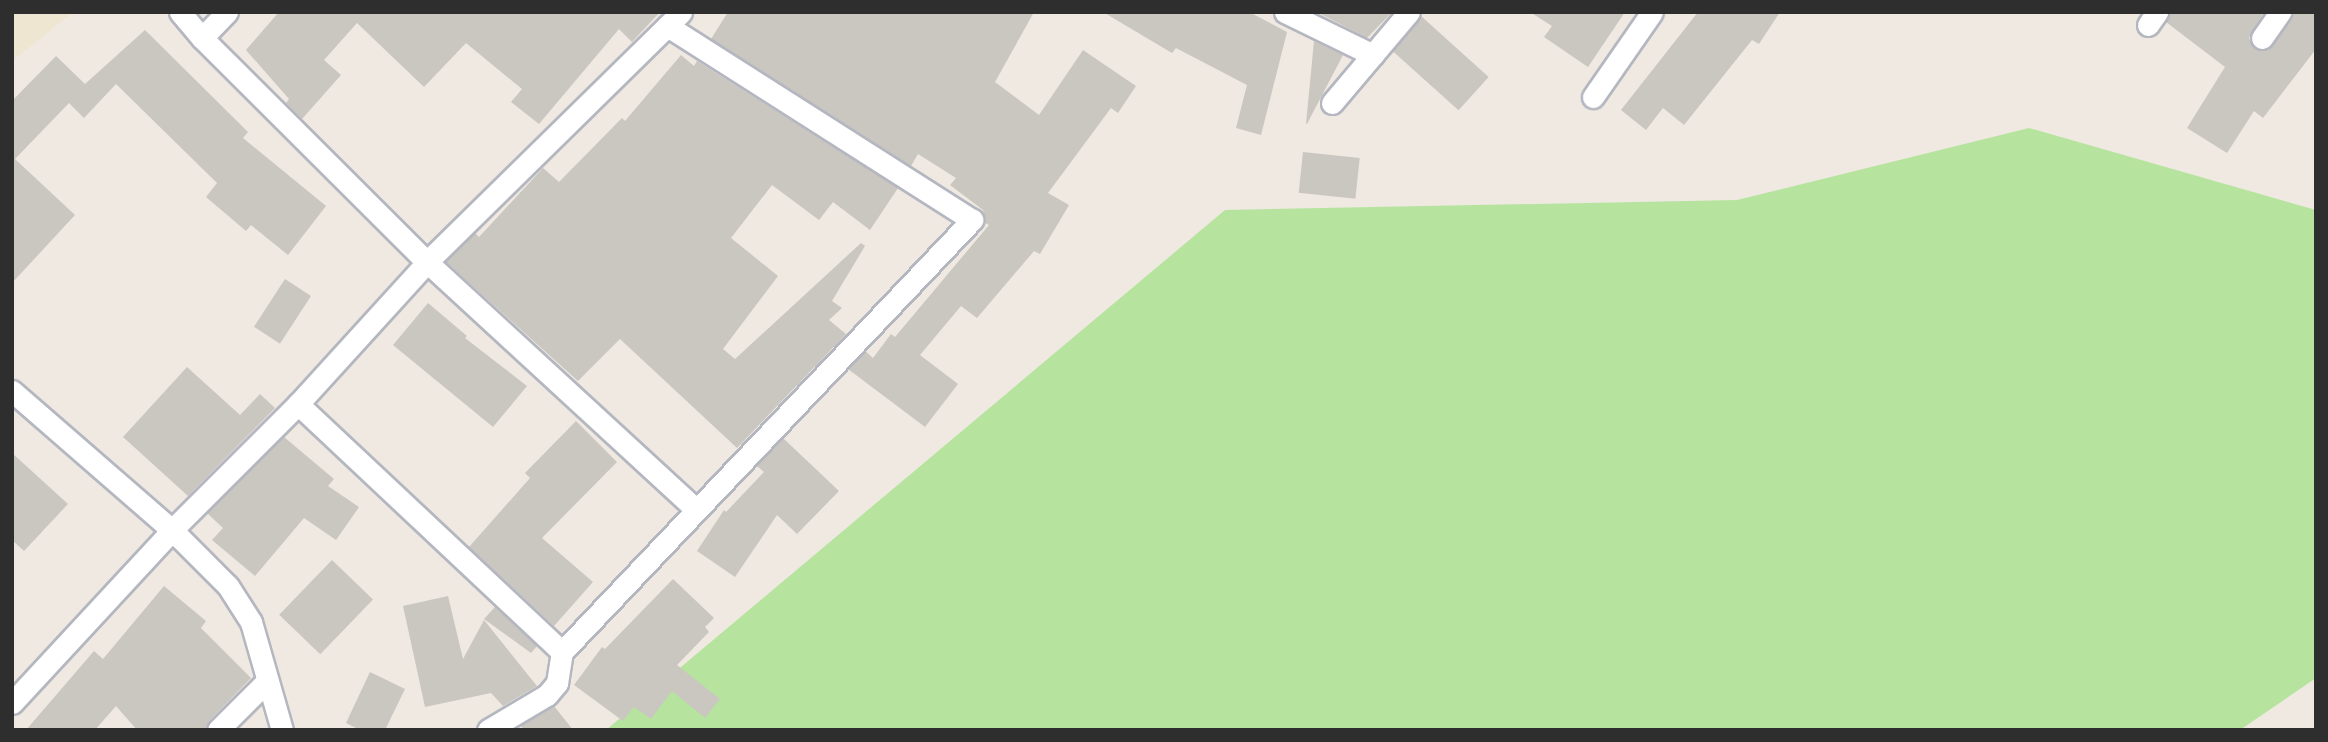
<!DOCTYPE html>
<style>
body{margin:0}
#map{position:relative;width:2328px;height:742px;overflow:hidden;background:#efe9e1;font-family:"PT Sans Narrow",sans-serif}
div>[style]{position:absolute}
.education>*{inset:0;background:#efe6d1}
.green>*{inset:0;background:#b6e49f}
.building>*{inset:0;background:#cac6c0;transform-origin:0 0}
.roads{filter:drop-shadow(2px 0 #b4b7c0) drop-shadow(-2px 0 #b4b7c0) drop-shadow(0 2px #b4b7c0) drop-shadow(0 -2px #b4b7c0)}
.street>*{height:21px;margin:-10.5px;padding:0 10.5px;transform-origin:10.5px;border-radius:10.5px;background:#fff}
span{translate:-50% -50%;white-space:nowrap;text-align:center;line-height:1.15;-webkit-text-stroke:6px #fff;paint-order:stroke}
.frame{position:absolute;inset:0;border:14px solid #2e2e2e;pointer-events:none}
</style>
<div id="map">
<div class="education">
<div style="clip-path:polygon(12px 12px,73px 12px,12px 61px)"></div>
</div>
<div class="green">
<div style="clip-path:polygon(2029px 128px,2316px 210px,2316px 678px,2240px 730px,606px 730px,1225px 210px,1737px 200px)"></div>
</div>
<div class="building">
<div style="clip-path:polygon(279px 12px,660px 12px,632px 42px,619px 29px,539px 124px,511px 102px,522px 89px,466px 43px,424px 87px,357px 23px,324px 60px,341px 75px,302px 119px,286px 103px,289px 99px,246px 50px)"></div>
<div style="clip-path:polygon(728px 12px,1034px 12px,995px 82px,1039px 115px,1083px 50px,1136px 86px,1118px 113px,1111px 108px,1048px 193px,1069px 205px,1040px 254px,1034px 251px,977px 318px,961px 306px,920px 355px,958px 384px,925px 427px,848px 369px,865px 351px,873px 358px,891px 334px,895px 337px,989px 225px,985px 223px,983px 210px,950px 185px,956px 178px,918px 154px,911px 166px,711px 39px)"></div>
<div style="clip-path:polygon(1103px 12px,1249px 12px,1287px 32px,1261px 135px,1236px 128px,1247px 85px,1176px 48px,1172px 53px)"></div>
<div style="clip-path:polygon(1317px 12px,1392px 12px,1367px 38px)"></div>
<div style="clip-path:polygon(1530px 12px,1625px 12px,1588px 67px,1544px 37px,1552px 26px)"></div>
<div style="clip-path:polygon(1698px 12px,1780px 12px,1759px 44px,1752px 40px,1684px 125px,1663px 108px,1646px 130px,1621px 110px)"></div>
<div style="clip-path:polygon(2170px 12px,2264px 12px,2249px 38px,2254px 48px,2262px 51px,2273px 45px,2293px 12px,2316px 12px,2316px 49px,2263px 118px,2254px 111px,2227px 153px,2187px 128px,2225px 67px,2166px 22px)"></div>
<div style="left:1421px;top:16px;width:91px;height:45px;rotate:42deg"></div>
<div style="clip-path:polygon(145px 30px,248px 132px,243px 138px,326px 206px,288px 255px,251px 225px,246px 231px,206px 197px,217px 183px,116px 84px,84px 118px,69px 103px,15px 159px,75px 215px,12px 283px,12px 101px,56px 56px,85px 84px)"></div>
<div style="clip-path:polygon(1314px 41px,1343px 55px,1307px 124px,1306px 124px)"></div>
<div style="clip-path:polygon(681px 55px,694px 66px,697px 61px,898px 188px,870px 230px,833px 202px,819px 220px,772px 185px,731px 238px,778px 276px,723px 349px,735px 359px,861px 243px,865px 246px,832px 301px,842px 308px,829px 320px,846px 334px,737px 448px,620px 339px,578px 381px,446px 262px,475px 233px,479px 237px,543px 168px,559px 182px,622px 118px,625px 121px)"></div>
<div style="left:1303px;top:152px;width:57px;height:41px;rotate:6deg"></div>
<div style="left:285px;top:279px;width:31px;height:57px;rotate:33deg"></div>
<div style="clip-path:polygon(428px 303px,467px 336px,465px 338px,527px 386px,493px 427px,393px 345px)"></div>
<div style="clip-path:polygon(187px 367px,240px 415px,260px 394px,275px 408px,188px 496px,123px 437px)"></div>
<div style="clip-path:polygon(576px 421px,617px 462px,542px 538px,593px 582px,554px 626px,469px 547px,530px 478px,525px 473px)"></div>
<div style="clip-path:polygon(284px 437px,334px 479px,328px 486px,359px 507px,336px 540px,304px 518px,255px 576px,212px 540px,223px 528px,207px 513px)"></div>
<div style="clip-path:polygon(783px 438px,839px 491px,797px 534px,777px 515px,735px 577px,697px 551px,724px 510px,726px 512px,764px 472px,757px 466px)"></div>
<div style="clip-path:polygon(12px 453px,68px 504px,24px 551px,12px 540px)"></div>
<div style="left:332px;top:560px;width:57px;height:76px;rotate:44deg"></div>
<div style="clip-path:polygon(673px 579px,714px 618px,705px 627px,709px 632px,677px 665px,720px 699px,705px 718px,672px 691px,651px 719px,634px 707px,623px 721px,574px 685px,602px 647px,605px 649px)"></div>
<div style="clip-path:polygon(164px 586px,206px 621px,201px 628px,251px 678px,209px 721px,205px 730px,137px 730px,116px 706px,95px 730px,26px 730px,94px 651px,103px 659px)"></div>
<div style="clip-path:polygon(448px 596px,463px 659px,484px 620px,537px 686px,503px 706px,491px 693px,425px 707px,403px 606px)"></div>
<div style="clip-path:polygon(495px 607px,537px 646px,531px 653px,484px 619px)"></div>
<div style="clip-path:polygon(370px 672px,405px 689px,385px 730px,360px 730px,346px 723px)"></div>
<div style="clip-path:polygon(554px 706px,573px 730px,524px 730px,521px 726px)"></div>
</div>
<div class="roads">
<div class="street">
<div style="left:180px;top:12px;width:34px;rotate:50deg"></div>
<div style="left:227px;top:12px;width:36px;rotate:134deg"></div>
<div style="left:202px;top:38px;width:317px;rotate:44.9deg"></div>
<div style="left:427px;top:262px;width:365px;rotate:42.6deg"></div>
<div style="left:1285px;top:12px;width:98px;rotate:26deg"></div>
<div style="left:2148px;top:25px;width:16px;rotate:-55deg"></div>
<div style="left:2262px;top:38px;width:32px;rotate:-55deg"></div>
<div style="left:1593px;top:97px;width:103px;rotate:-55.2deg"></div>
<div style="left:1332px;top:103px;width:119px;rotate:-49.8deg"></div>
<div style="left:12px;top:391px;width:212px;rotate:41deg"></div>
<div style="left:172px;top:530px;width:79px;rotate:45deg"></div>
<div style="left:228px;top:586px;width:43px;rotate:57.4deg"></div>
<div style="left:251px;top:622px;width:112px;rotate:74deg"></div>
<div style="left:298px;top:404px;width:362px;rotate:43.2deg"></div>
<div style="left:12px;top:703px;width:236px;rotate:-47.2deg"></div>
<div style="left:172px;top:530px;width:178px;rotate:-45deg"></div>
<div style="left:298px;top:404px;width:192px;rotate:-47.7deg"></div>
<div style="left:427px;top:262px;width:356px;rotate:-44.5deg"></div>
<div style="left:218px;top:730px;width:69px;rotate:-45deg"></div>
<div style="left:488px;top:730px;width:69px;rotate:-30.7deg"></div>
<div style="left:547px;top:695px;width:16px;rotate:-50deg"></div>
<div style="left:557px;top:683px;width:31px;rotate:-81deg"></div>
<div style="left:562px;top:652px;width:596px;rotate:-46.5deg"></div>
<div style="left:972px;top:220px;width:361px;rotate:-147.5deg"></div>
</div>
</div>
<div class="frame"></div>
</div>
